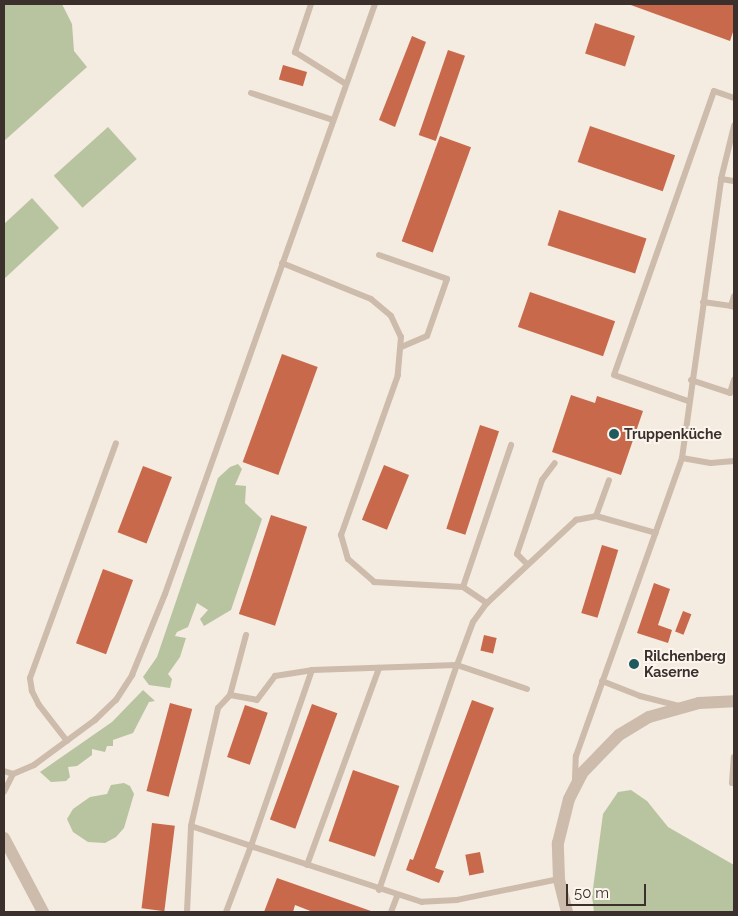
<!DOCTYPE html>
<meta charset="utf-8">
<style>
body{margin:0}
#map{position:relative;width:738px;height:916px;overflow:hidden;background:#f4ebe1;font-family:Raleway,sans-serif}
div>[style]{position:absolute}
.green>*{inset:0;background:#b8c4a0;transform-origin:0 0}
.building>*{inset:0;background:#c8694b;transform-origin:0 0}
.service>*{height:6px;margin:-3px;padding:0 3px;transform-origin:3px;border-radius:3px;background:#cdbbac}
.minor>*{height:12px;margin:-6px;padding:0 6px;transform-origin:6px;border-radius:6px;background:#cdbbac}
.dots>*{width:14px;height:14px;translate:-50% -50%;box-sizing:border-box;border:2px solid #fbf5ee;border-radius:50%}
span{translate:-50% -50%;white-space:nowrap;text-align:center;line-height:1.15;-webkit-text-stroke:4px #fbf5ee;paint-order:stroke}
.poi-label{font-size:14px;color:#3b302b;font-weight:700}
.left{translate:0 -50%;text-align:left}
.frame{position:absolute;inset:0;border:5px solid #3b302b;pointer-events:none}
.scale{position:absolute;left:566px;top:884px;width:80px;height:22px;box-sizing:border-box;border:2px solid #3b302b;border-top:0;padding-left:6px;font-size:15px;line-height:18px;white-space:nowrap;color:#3b302b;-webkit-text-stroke:4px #fbf5ee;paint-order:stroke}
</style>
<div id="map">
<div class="green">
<div style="clip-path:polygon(4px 4px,62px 4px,72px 24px,74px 51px,87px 67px,4px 141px)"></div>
<div style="left:108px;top:127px;width:43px;height:73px;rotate:48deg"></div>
<div style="clip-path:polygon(32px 198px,59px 228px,4px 279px,4px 224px)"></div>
<div style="clip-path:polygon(238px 464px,242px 469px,235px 485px,246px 486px,245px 503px,262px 519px,231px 610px,204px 626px,200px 619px,208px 610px,197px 603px,188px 627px,177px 632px,175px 636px,186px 638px,180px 657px,168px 674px,172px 679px,170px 688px,149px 685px,143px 677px,157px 657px,218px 478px,230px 467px)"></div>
<div style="clip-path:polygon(143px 690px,155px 701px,149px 702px,133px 733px,113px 740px,113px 746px,107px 746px,105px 752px,92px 749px,92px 755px,77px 766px,68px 767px,70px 777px,66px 781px,51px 782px,40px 772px,112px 722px)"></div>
<div style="clip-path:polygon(124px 783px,130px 786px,134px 794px,124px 828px,116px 837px,105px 843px,88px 842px,73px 832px,67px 819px,73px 809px,90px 797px,107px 794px,111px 785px)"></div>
<div style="clip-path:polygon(631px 790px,647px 801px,668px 827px,734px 865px,734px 912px,594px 912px,592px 896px,603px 814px,618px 792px)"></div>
</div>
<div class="building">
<div style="clip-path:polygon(628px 4px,734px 4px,734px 29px,730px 41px)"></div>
<div style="left:595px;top:23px;width:42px;height:32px;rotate:18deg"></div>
<div style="clip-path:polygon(412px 36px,426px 42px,395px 127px,379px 120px)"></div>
<div style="left:448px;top:50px;width:18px;height:90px;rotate:19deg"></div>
<div style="left:283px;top:65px;width:25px;height:15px;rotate:16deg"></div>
<div style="left:590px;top:126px;width:90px;height:38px;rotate:19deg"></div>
<div style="left:440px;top:136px;width:33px;height:112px;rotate:20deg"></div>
<div style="left:559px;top:210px;width:92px;height:37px;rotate:18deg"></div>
<div style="left:530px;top:292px;width:90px;height:37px;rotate:19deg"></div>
<div style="left:282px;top:354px;width:38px;height:115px;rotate:20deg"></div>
<div style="clip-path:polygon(571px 395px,595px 403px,597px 396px,643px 411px,621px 475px,552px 452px)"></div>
<div style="left:480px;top:425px;width:20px;height:109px;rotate:18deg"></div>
<div style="left:384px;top:465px;width:27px;height:59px;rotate:22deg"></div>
<div style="left:143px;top:466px;width:31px;height:71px;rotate:21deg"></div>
<div style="left:271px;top:515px;width:38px;height:104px;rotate:18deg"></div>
<div style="left:602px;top:545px;width:17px;height:71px;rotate:17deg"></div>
<div style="left:103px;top:569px;width:32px;height:79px;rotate:20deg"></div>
<div style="clip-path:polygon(654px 583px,670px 589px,658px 625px,672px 630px,668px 643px,637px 633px)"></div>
<div style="left:683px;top:611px;width:9px;height:22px;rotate:21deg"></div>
<div style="left:484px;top:635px;width:13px;height:16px;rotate:13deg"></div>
<div style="clip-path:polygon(472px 700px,494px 708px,435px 868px,444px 871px,439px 883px,406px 870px,410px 859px,413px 860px)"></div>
<div style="left:170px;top:703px;width:23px;height:91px;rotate:15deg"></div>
<div style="left:312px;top:704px;width:27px;height:123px;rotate:20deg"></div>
<div style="left:245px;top:705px;width:24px;height:55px;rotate:19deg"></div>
<div style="left:353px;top:770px;width:49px;height:75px;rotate:19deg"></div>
<div style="left:152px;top:823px;width:23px;height:86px;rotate:7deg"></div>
<div style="left:480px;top:852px;width:21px;height:15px;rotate:79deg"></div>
<div style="clip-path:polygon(277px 878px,371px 911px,370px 912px,313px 912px,295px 905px,293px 912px,264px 912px)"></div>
</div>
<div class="service">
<div style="left:311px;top:4px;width:51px;rotate:108.4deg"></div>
<div style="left:295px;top:52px;width:60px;rotate:32.1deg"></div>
<div style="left:251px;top:93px;width:86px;rotate:18.2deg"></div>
<div style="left:721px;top:179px;width:13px;rotate:9deg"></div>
<div style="left:379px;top:255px;width:72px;rotate:19.4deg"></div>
<div style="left:447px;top:279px;width:60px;rotate:109.3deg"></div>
<div style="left:427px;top:336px;width:28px;rotate:157deg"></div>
<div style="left:282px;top:263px;width:96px;rotate:22deg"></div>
<div style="left:371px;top:299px;width:26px;rotate:40deg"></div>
<div style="left:391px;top:316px;width:23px;rotate:65deg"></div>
<div style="left:401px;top:337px;width:38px;rotate:95deg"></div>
<div style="left:398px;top:375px;width:170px;rotate:109.6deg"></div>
<div style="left:341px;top:535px;width:25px;rotate:74deg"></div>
<div style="left:348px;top:559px;width:35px;rotate:41deg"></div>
<div style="left:374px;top:582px;width:89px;rotate:3.2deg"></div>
<div style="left:463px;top:587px;width:29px;rotate:34deg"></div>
<div style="left:703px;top:302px;width:28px;rotate:8deg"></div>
<div style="left:734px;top:307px;width:3px;rotate:-162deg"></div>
<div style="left:731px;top:306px;width:10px;rotate:-73deg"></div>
<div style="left:691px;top:380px;width:41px;rotate:18.4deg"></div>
<div style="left:730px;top:393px;width:14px;rotate:-73deg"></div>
<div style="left:688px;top:401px;width:78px;rotate:-160.6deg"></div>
<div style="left:614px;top:375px;width:301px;rotate:-70.6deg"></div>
<div style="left:714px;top:91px;width:21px;rotate:19deg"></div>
<div style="left:682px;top:458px;width:29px;rotate:10deg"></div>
<div style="left:711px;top:463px;width:23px;rotate:-5deg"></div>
<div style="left:596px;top:516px;width:38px;rotate:-70deg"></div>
<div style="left:527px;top:564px;width:14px;rotate:-135deg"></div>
<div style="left:517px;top:554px;width:78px;rotate:-71.3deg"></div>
<div style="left:542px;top:480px;width:21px;rotate:-53deg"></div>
<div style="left:463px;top:587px;width:150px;rotate:-71.3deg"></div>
<div style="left:246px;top:635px;width:62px;rotate:104.9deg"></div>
<div style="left:230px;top:695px;width:27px;rotate:10deg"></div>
<div style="left:257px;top:700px;width:30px;rotate:-53deg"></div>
<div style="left:275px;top:676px;width:37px;rotate:-9deg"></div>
<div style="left:602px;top:681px;width:41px;rotate:21.5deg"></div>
<div style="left:640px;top:696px;width:40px;rotate:14.4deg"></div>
<div style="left:67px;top:741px;width:46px;rotate:-127.9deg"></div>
<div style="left:39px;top:705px;width:16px;rotate:-117deg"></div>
<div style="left:32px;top:691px;width:13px;rotate:-99deg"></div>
<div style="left:30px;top:678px;width:250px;rotate:-69.9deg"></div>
<div style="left:4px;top:771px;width:9px;rotate:18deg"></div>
<div style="left:13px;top:774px;width:20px;rotate:117deg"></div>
<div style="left:13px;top:774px;width:23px;rotate:-23deg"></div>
<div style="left:34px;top:765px;width:76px;rotate:-36.4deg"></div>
<div style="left:95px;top:720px;width:29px;rotate:-44deg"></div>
<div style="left:116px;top:700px;width:30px;rotate:-57deg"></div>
<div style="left:132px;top:675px;width:87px;rotate:-67.8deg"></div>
<div style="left:165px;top:594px;width:626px;rotate:-70.41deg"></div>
<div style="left:575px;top:779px;width:23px;rotate:-88deg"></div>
<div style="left:576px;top:756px;width:316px;rotate:-70.4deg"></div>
<div style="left:682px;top:458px;width:282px;rotate:-82deg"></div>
<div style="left:721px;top:179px;width:55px;rotate:-76.2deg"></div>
<div style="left:732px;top:783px;width:26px;rotate:-86deg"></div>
<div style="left:191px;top:826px;width:63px;rotate:18.4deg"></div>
<div style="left:251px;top:846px;width:71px;rotate:110.7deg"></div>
<div style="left:307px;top:865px;width:210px;rotate:-69.9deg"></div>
<div style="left:559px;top:879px;width:104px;rotate:168.4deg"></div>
<div style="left:457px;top:900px;width:35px;rotate:177deg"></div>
<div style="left:422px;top:902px;width:180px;rotate:-161.9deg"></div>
<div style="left:251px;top:846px;width:186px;rotate:-70.9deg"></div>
<div style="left:312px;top:670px;width:145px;rotate:-2deg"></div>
<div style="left:457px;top:665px;width:46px;rotate:-69.6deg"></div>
<div style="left:473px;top:622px;width:24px;rotate:-54deg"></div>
<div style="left:487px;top:603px;width:122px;rotate:-43deg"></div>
<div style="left:576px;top:520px;width:20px;rotate:-11deg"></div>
<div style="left:596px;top:516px;width:62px;rotate:15.8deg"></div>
<div style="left:379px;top:890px;width:238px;rotate:-70.9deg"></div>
<div style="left:457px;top:665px;width:74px;rotate:18.9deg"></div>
<div style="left:187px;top:912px;width:86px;rotate:-87.3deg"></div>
<div style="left:191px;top:826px;width:121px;rotate:-77.1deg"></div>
<div style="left:218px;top:708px;width:18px;rotate:-47deg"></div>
<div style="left:391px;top:912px;width:17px;rotate:-69deg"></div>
</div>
<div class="minor">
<div style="left:4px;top:838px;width:84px;rotate:62.2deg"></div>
<div style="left:567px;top:912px;width:34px;rotate:-104deg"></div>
<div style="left:559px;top:879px;width:36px;rotate:-92deg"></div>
<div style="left:558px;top:843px;width:45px;rotate:-76deg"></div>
<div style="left:569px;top:799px;width:29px;rotate:-63deg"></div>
<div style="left:582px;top:773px;width:53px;rotate:-45.8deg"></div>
<div style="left:619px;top:735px;width:35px;rotate:-31deg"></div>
<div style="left:649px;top:717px;width:52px;rotate:-15.6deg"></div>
<div style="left:699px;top:703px;width:35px;rotate:-3deg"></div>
</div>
<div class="dots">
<div style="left:614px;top:434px;background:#1f5a5e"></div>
<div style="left:634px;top:664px;background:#1f5a5e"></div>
</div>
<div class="poi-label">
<span class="left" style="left:624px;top:434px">Truppenküche</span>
<span class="left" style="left:644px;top:664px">Rilchenberg<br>Kaserne</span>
</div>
<div class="frame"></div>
<div class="scale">50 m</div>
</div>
